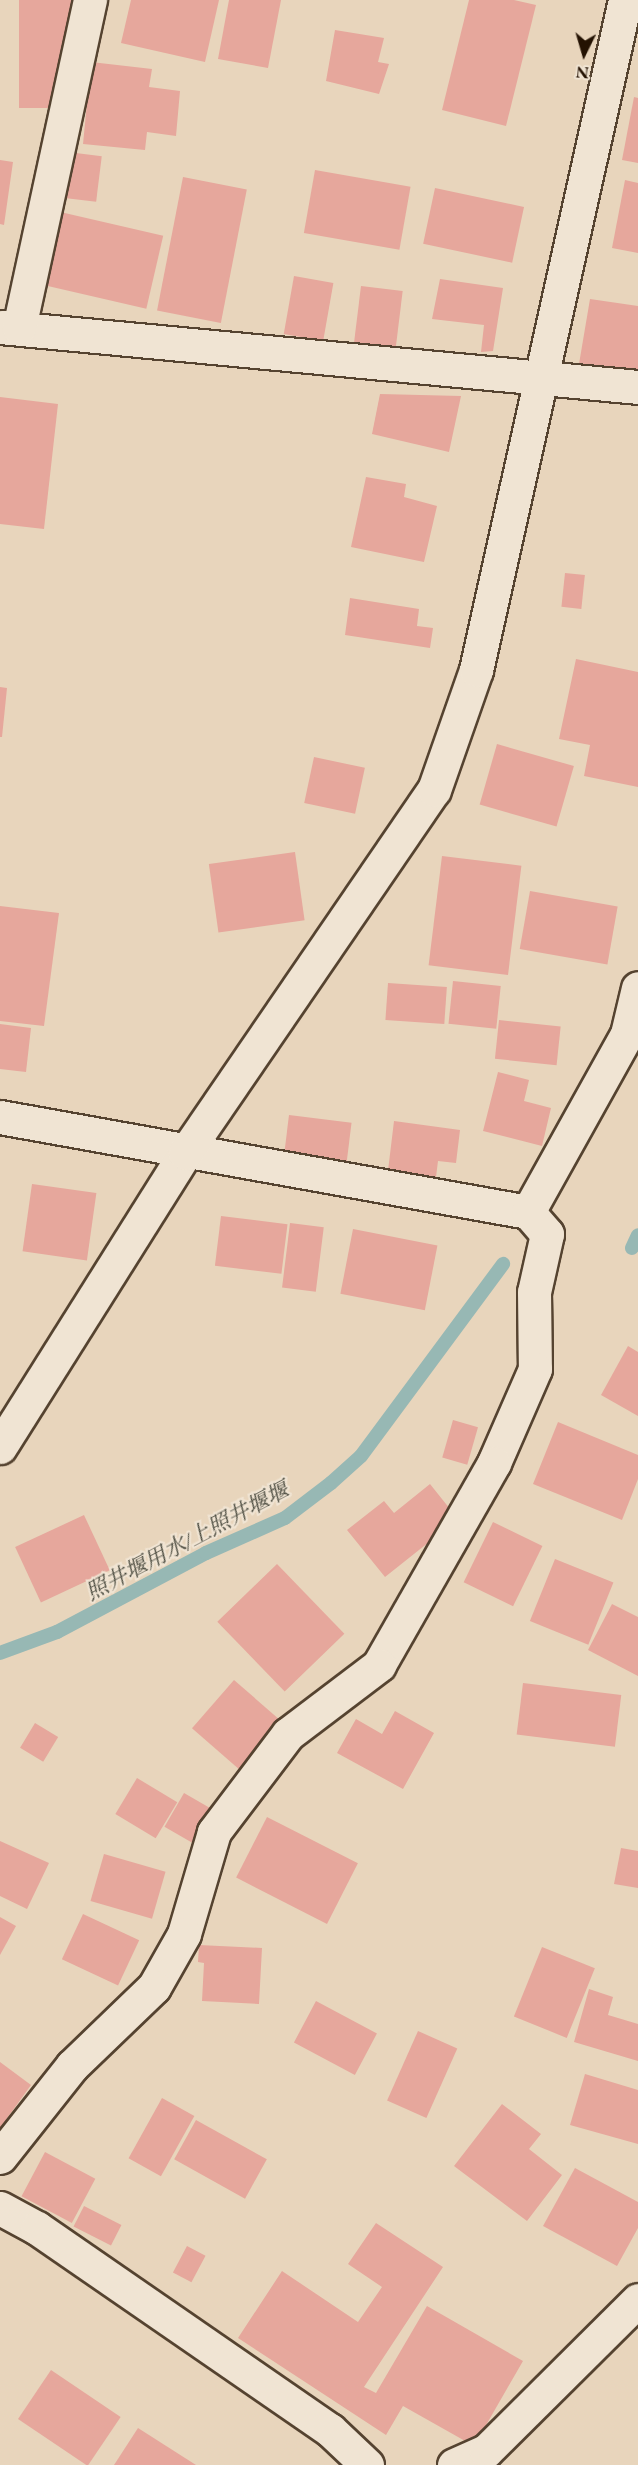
<!DOCTYPE html>
<meta charset="utf-8">
<style>
body{margin:0}
#map{position:relative;width:638px;height:2465px;overflow:hidden;background:#e8d5bc;font-family:"EB Garamond","Noto Serif JP",serif}
div>[style]{position:absolute}
.stream>*{height:14px;margin:-7px;padding:0 7px;transform-origin:7px;border-radius:7px;background:#97b8b4}
.building>*{inset:0;background:#e6a79c;transform-origin:0 0}
.roads{filter:drop-shadow(2px 0 #554330) drop-shadow(-2px 0 #554330) drop-shadow(0 2px #554330) drop-shadow(0 -2px #554330)}
.minor>*{height:33px;margin:-16.5px;padding:0 16.5px;transform-origin:16.5px;border-radius:16.5px;background:#f0e4d3}
span{translate:-50% -50%;white-space:nowrap;text-align:center;line-height:1.15;-webkit-text-stroke:4.5px #f0e4d3;paint-order:stroke}
.water-label{font-size:22px;color:#4c4c40;font-style:italic}
.north{position:absolute;left:554px;top:24px;width:60px;height:60px;-webkit-text-stroke:4px #f0e4d3;paint-order:stroke;rotate:185deg;font-size:16px;font-weight:700;line-height:24px;text-align:center;color:#241202}
.north::after{content:'';display:block;margin:auto;width:21px;height:27px;background:#241202;clip-path:polygon(50% 0,100% 100%,50% 72%,0 100%)}
</style>
<div id="map">
<div class="stream">
<div style="left:632px;top:1248px;width:14px;rotate:-65deg"></div>
<div style="left:0;top:1653px;width:61px;rotate:-20.2deg"></div>
<div style="left:57px;top:1632px;width:169px;rotate:-27.9deg"></div>
<div style="left:206px;top:1553px;width:86px;rotate:-23.9deg"></div>
<div style="left:285px;top:1518px;width:58px;rotate:-37.3deg"></div>
<div style="left:331px;top:1483px;width:40px;rotate:-42deg"></div>
<div style="left:361px;top:1456px;width:239px;rotate:-53.5deg"></div>
</div>
<div class="building">
<div style="left:19px;top:0;width:53px;height:108px"></div>
<div style="clip-path:polygon(131px 0,219px 0,205px 62px,121px 43px)"></div>
<div style="clip-path:polygon(229px 0,281px 0,268px 68px,218px 59px)"></div>
<div style="clip-path:polygon(469px 0,514px 0,536px 5px,506px 126px,442px 110px)"></div>
<div style="clip-path:polygon(335px 30px,384px 38px,378px 62px,389px 64px,379px 94px,326px 81px)"></div>
<div style="clip-path:polygon(91px 62px,152px 69px,149px 87px,180px 91px,176px 136px,147px 132px,145px 150px,83px 144px)"></div>
<div style="clip-path:polygon(634px 97px,638px 98px,638px 163px,622px 160px)"></div>
<div style="left:68px;top:152px;width:34px;height:46px;rotate:7deg"></div>
<div style="clip-path:polygon(0 160px,13px 162px,4px 225px,0 224px)"></div>
<div style="left:315px;top:170px;width:97px;height:64px;rotate:10deg"></div>
<div style="left:183px;top:177px;width:65px;height:136px;rotate:11deg"></div>
<div style="clip-path:polygon(625px 180px,638px 183px,638px 253px,612px 248px)"></div>
<div style="left:435px;top:188px;width:91px;height:57px;rotate:12deg"></div>
<div style="left:56px;top:211px;width:110px;height:75px;rotate:13deg"></div>
<div style="left:294px;top:276px;width:40px;height:59px;rotate:10deg"></div>
<div style="clip-path:polygon(440px 279px,503px 288px,493px 351px,481px 352px,484px 325px,432px 319px)"></div>
<div style="left:361px;top:286px;width:42px;height:57px;rotate:7deg"></div>
<div style="clip-path:polygon(590px 299px,638px 306px,638px 373px,579px 364px)"></div>
<div style="clip-path:polygon(380px 394px,461px 396px,449px 452px,372px 434px)"></div>
<div style="clip-path:polygon(0 397px,58px 404px,44px 529px,0 524px)"></div>
<div style="clip-path:polygon(366px 477px,406px 484px,404px 497px,437px 506px,424px 562px,351px 547px)"></div>
<div style="left:565px;top:573px;width:20px;height:34px;rotate:6deg"></div>
<div style="clip-path:polygon(350px 598px,419px 609px,417px 626px,433px 628px,430px 648px,345px 635px)"></div>
<div style="clip-path:polygon(576px 659px,638px 672px,638px 787px,584px 776px,590px 745px,559px 739px)"></div>
<div style="clip-path:polygon(0 687px,7px 688px,2px 737px,0 737px)"></div>
<div style="left:497px;top:744px;width:80px;height:63px;rotate:16deg"></div>
<div style="left:314px;top:757px;width:52px;height:47px;rotate:12deg"></div>
<div style="left:295px;top:852px;width:69px;height:87px;rotate:82deg"></div>
<div style="left:442px;top:856px;width:80px;height:110px;rotate:7deg"></div>
<div style="left:530px;top:891px;width:89px;height:59px;rotate:10deg"></div>
<div style="clip-path:polygon(0 906px,59px 913px,44px 1026px,0 1021px)"></div>
<div style="left:453px;top:981px;width:48px;height:43px;rotate:6deg"></div>
<div style="left:388px;top:983px;width:59px;height:37px;rotate:4deg"></div>
<div style="left:499px;top:1020px;width:62px;height:39px;rotate:6deg"></div>
<div style="clip-path:polygon(0 1024px,31px 1028px,26px 1072px,0 1069px)"></div>
<div style="clip-path:polygon(498px 1072px,529px 1080px,524px 1101px,551px 1108px,542px 1146px,483px 1131px)"></div>
<div style="left:289px;top:1115px;width:63px;height:51px;rotate:7deg"></div>
<div style="clip-path:polygon(394px 1121px,460px 1130px,456px 1163px,438px 1161px,435px 1185px,387px 1179px)"></div>
<div style="left:32px;top:1184px;width:65px;height:68px;rotate:8deg"></div>
<div style="left:221px;top:1216px;width:67px;height:50px;rotate:7deg"></div>
<div style="left:290px;top:1223px;width:34px;height:65px;rotate:7deg"></div>
<div style="left:353px;top:1229px;width:86px;height:66px;rotate:11deg"></div>
<div style="clip-path:polygon(628px 1346px,638px 1352px,638px 1416px,601px 1395px)"></div>
<div style="left:453px;top:1420px;width:26px;height:39px;rotate:16deg"></div>
<div style="clip-path:polygon(558px 1422px,638px 1455px,638px 1479px,622px 1520px,533px 1484px)"></div>
<div style="clip-path:polygon(430px 1484px,458px 1519px,385px 1577px,347px 1530px,384px 1501px,394px 1513px)"></div>
<div style="left:84px;top:1515px;width:61px;height:76px;rotate:65deg"></div>
<div style="left:493px;top:1522px;width:55px;height:67px;rotate:26deg"></div>
<div style="left:555px;top:1559px;width:63px;height:67px;rotate:22deg"></div>
<div style="left:277px;top:1564px;width:97px;height:83px;rotate:46deg"></div>
<div style="clip-path:polygon(612px 1604px,638px 1617px,638px 1676px,588px 1650px)"></div>
<div style="left:234px;top:1680px;width:62px;height:64px;rotate:41deg"></div>
<div style="left:523px;top:1683px;width:99px;height:52px;rotate:7deg"></div>
<div style="clip-path:polygon(395px 1711px,434px 1733px,403px 1789px,337px 1753px,356px 1719px,382px 1734px)"></div>
<div style="left:35px;top:1723px;width:27px;height:29px;rotate:31deg"></div>
<div style="left:137px;top:1778px;width:47px;height:42px;rotate:31deg"></div>
<div style="left:184px;top:1793px;width:40px;height:39px;rotate:30deg"></div>
<div style="left:267px;top:1817px;width:102px;height:68px;rotate:27deg"></div>
<div style="clip-path:polygon(0 1841px,49px 1863px,27px 1909px,0 1896px)"></div>
<div style="clip-path:polygon(621px 1848px,638px 1851px,638px 1888px,614px 1884px)"></div>
<div style="left:104px;top:1854px;width:64px;height:49px;rotate:16deg"></div>
<div style="left:83px;top:1914px;width:62px;height:50px;rotate:25deg"></div>
<div style="clip-path:polygon(0 1917px,16px 1926px,0 1955px)"></div>
<div style="clip-path:polygon(199px 1945px,262px 1948px,259px 2004px,202px 2001px,204px 1963px,198px 1962px)"></div>
<div style="left:542px;top:1947px;width:57px;height:75px;rotate:22deg"></div>
<div style="clip-path:polygon(589px 1989px,613px 1997px,608px 2015px,638px 2024px,638px 2061px,574px 2042px)"></div>
<div style="left:316px;top:2001px;width:69px;height:47px;rotate:28deg"></div>
<div style="left:418px;top:2031px;width:43px;height:76px;rotate:24deg"></div>
<div style="clip-path:polygon(0 2062px,31px 2085px,0 2128px)"></div>
<div style="clip-path:polygon(585px 2074px,638px 2090px,638px 2144px,570px 2125px)"></div>
<div style="left:162px;top:2098px;width:37px;height:69px;rotate:29deg"></div>
<div style="clip-path:polygon(502px 2104px,541px 2134px,529px 2149px,562px 2175px,527px 2221px,454px 2166px)"></div>
<div style="left:196px;top:2120px;width:81px;height:45px;rotate:29deg"></div>
<div style="left:45px;top:2152px;width:57px;height:50px;rotate:28deg"></div>
<div style="clip-path:polygon(575px 2168px,638px 2202px,638px 2228px,617px 2266px,543px 2226px)"></div>
<div style="left:84px;top:2206px;width:42px;height:23px;rotate:27deg"></div>
<div style="clip-path:polygon(376px 2223px,443px 2267px,364px 2387px,376px 2393px,427px 2306px,523px 2361px,474px 2446px,403px 2406px,386px 2435px,238px 2338px,282px 2271px,358px 2322px,382px 2287px,348px 2264px)"></div>
<div style="left:187px;top:2246px;width:21px;height:30px;rotate:28deg"></div>
<div style="left:51px;top:2370px;width:84px;height:59px;rotate:34deg"></div>
<div style="clip-path:polygon(138px 2428px,196px 2465px,114px 2465px)"></div>
</div>
<div class="roads">
<div class="minor">
<div style="left:0;top:327px;width:641px;rotate:5.37deg"></div>
<div style="left:19px;top:328px;width:336px;rotate:-77.8deg"></div>
<div style="left:0;top:1117px;width:536px;rotate:10.2deg"></div>
<div style="left:528px;top:1212px;width:29px;rotate:49deg"></div>
<div style="left:547px;top:1234px;width:59px;rotate:102.6deg"></div>
<div style="left:534px;top:1292px;width:77px;rotate:89.3deg"></div>
<div style="left:535px;top:1369px;width:103px;rotate:113.6deg"></div>
<div style="left:494px;top:1463px;width:232px;rotate:119.7deg"></div>
<div style="left:379px;top:1665px;width:114px;rotate:142.8deg"></div>
<div style="left:288px;top:1734px;width:123px;rotate:127.1deg"></div>
<div style="left:214px;top:1832px;width:106px;rotate:106.4deg"></div>
<div style="left:184px;top:1934px;width:61px;rotate:119.5deg"></div>
<div style="left:154px;top:1987px;width:114px;rotate:136.1deg"></div>
<div style="left:72px;top:2066px;width:116px;rotate:128.4deg"></div>
<div style="left:528px;top:1212px;width:204px;rotate:-60.9deg"></div>
<div style="left:627px;top:1034px;width:47px;rotate:-76.6deg"></div>
<div style="left:0;top:1447px;width:347px;rotate:-57.8deg"></div>
<div style="left:185px;top:1153px;width:440px;rotate:-55.6deg"></div>
<div style="left:434px;top:790px;width:127px;rotate:-70.7deg"></div>
<div style="left:476px;top:670px;width:686px;rotate:-77.46deg"></div>
<div style="left:0;top:2208px;width:42px;rotate:28.4deg"></div>
<div style="left:37px;top:2228px;width:356px;rotate:34.6deg"></div>
<div style="left:330px;top:2430px;width:51px;rotate:43.4deg"></div>
<div style="left:454px;top:2465px;width:35px;rotate:-24deg"></div>
<div style="left:486px;top:2451px;width:214px;rotate:-44.8deg"></div>
</div>
</div>
<div class="water-label">
<span style="left:187px;top:1541px;rotate:-28deg">照井堰用水/上照井堰堰</span>
</div>
<div class="north">N</div>
</div>
